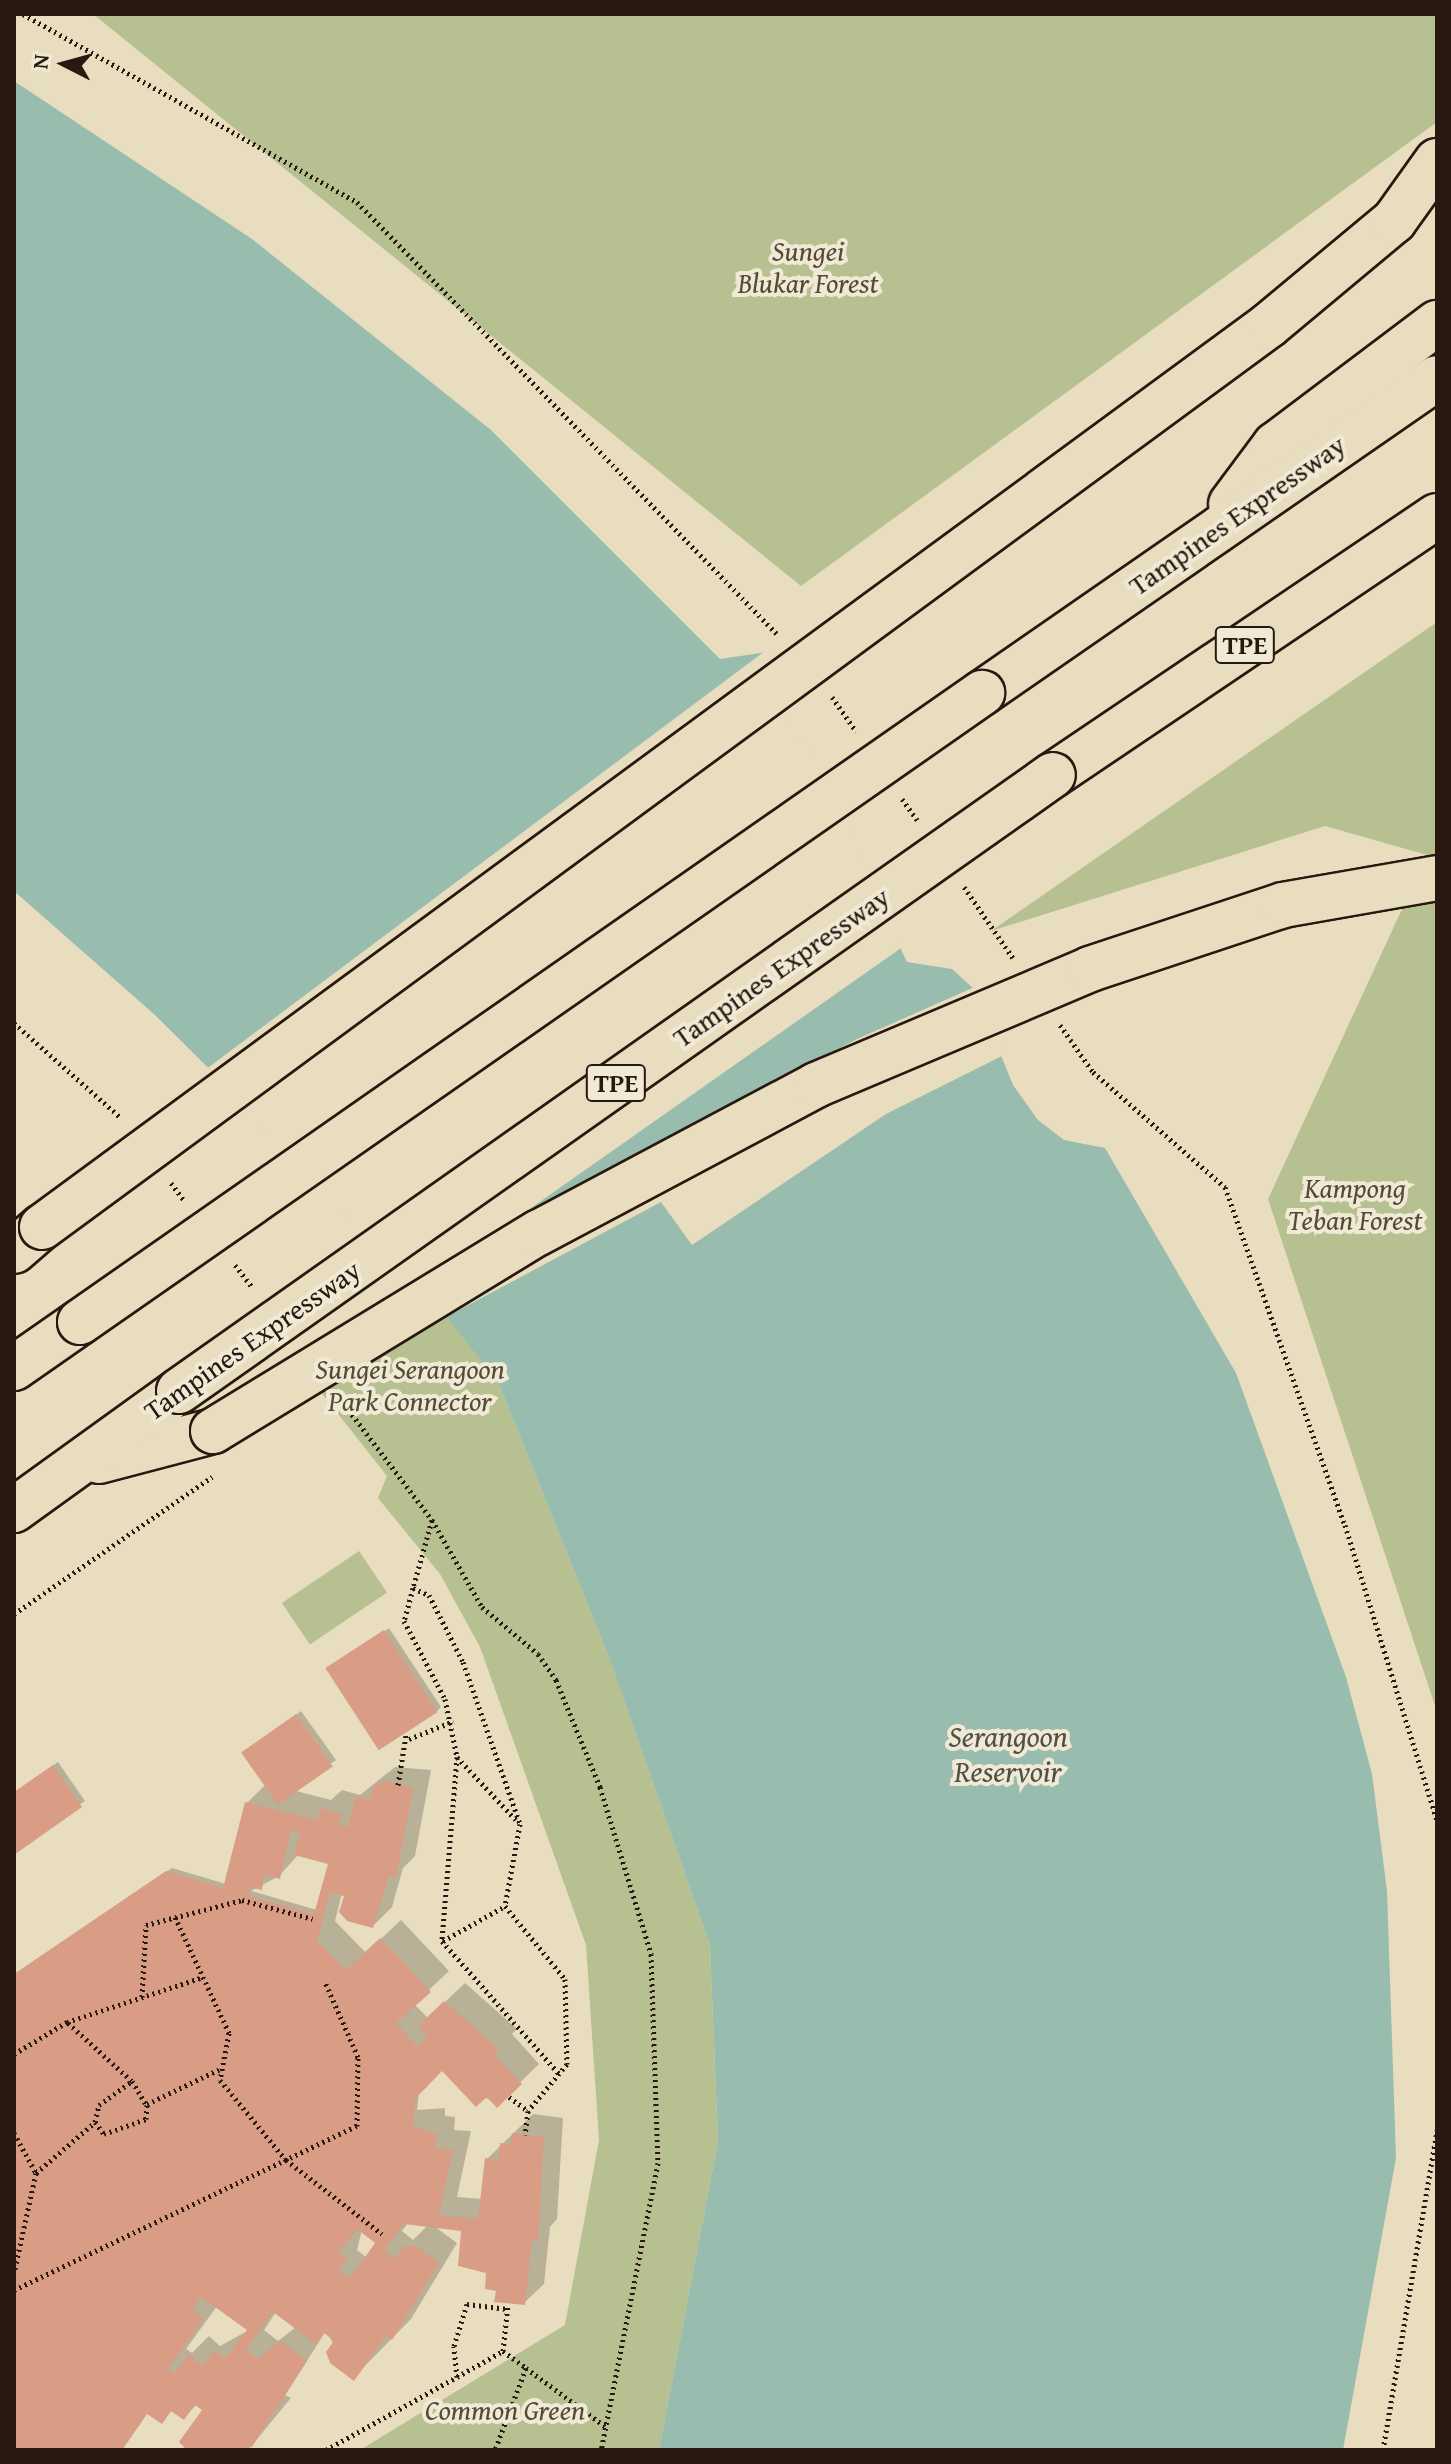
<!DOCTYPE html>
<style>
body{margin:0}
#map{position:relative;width:1451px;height:2464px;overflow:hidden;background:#e8ddbf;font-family:"Gentium Book Plus",serif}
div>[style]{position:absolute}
.green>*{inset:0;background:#b7c091;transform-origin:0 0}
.water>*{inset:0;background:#98bcad}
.pier>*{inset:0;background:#e8ddbf}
.shadow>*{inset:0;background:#0003}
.building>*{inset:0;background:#d99d85;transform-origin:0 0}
.path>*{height:5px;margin-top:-2.5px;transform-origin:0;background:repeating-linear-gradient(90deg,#29180f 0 2px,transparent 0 6px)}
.roads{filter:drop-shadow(2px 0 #29180f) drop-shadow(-2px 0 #29180f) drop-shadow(0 2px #29180f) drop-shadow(0 -2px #29180f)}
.highway>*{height:44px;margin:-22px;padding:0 22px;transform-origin:22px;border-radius:22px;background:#e8ddbf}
.bridges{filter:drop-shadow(2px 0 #29180f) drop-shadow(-2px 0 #29180f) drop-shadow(0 2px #29180f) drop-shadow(0 -2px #29180f)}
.highway-bridge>*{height:44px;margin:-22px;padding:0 22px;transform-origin:22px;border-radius:22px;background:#e8ddbf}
span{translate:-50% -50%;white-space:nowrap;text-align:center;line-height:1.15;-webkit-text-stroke:8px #f0e9d5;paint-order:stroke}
.shield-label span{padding:2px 6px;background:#f0e9d5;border:2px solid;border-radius:6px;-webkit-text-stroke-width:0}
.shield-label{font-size:26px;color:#29180f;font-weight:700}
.park-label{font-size:28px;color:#544a36;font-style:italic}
.street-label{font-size:28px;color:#29180f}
.water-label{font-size:30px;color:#505146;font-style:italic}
.frame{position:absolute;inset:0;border:16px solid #29180f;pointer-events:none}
.north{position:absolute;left:24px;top:24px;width:80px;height:80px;-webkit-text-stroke:6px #f0e9d5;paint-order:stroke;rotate:276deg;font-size:22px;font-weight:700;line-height:32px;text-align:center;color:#29180f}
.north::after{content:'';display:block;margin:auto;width:28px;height:36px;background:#29180f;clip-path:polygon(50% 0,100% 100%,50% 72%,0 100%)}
</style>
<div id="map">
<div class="green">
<div style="clip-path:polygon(93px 14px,1437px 14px,1437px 122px,801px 586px)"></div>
<div style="clip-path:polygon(1437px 622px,1437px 1712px,1268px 1199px,1427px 855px,1325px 826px,991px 931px)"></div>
<div style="clip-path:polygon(430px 1290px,498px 1382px,608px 1655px,710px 1945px,718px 2141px,659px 2450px,360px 2450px,565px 2325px,599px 2140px,586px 1945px,480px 1647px,440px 1574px,378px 1498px,387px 1476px,301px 1367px)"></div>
<div style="left:359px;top:1551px;width:50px;height:93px;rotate:56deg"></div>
</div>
<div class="water">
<div style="clip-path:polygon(14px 81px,252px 239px,491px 430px,720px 659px,775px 651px,759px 701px,804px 748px,907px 962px,952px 969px,974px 989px,1013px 1085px,1038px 1120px,1064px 1140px,1105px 1148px,1236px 1373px,1346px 1677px,1372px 1774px,1387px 1891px,1396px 2158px,1343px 2450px,659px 2450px,718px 2141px,710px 1945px,608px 1655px,498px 1382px,404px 1262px,155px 1015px,14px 891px)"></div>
</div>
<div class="pier">
<div style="clip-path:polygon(769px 648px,779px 652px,764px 700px,807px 746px,904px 946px,504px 1227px,857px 1039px,977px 986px,1007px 1030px,1008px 1053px,886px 1114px,692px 1245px,661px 1202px,446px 1317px,205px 1070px)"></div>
</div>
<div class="shadow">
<div style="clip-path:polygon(389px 1628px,441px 1707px,437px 1711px,334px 1667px)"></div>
<div style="clip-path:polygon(evenodd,301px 1711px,336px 1760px,292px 1790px,331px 1800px,342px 1790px,360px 1795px,395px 1767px,431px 1770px,415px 1856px,403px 1868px,392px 1907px,373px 1926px,342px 1893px,335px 1921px,366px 1953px,401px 1920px,449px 1971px,414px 2004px,428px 2018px,465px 1983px,517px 2029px,512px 2034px,539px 2064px,497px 2105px,442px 2069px,419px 2093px,417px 2110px,445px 2108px,445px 2116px,455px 2117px,454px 2130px,471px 2131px,457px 2197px,482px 2199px,487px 2159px,533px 2114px,563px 2118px,557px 2219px,550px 2227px,544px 2284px,524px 2303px,498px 2289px,463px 2229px,434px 2226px,457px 2243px,411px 2319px,353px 2378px,326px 2331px,285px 2395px,291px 2398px,248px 2450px,190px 2450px,181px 2442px,205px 2409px,197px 2404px,184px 2417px,173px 2410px,161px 2421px,148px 2412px,122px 2450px,14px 2450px,14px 1980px,172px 1868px,226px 1884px,247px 1803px,265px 1785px,248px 1749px,301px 1711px,299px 1854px,331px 1863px,317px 1910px,251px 1891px,279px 1876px,299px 1854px,301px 1711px,408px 2223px,428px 2225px,413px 2240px,402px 2231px,408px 2223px,301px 1711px,362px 2230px,383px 2236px,367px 2258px,357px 2250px,362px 2230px,301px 1711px,217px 2306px,249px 2330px,220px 2346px,209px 2336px,192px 2353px,186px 2349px,217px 2306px,301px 1711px,276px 2312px,296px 2327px,278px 2341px,264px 2330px,276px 2312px)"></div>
<div style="clip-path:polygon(58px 1762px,85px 1801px,14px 1852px,14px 1793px)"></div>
</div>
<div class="building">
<div style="left:384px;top:1630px;width:98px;height:70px;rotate:57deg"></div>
<div style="left:296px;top:1714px;width:64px;height:67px;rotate:55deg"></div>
<div style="clip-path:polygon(53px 1765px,82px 1807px,14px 1855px,14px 1792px)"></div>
<div style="clip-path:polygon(evenodd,386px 1781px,413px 1788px,396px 1878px,389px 1876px,373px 1928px,347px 1921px,339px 1912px,344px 1896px,330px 1892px,317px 1941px,346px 1970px,380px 1938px,431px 1992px,396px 2023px,417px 2046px,428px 2037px,418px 2026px,444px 2001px,499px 2049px,494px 2055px,522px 2084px,497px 2108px,487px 2097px,476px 2107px,442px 2071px,415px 2099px,413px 2125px,437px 2135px,436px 2148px,453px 2150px,439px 2215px,478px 2219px,485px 2158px,498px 2160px,500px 2143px,511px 2144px,512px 2133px,544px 2137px,538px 2241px,532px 2240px,525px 2305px,494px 2302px,496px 2291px,485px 2289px,486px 2273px,458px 2266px,461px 2231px,404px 2224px,384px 2251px,394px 2259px,404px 2246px,416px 2246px,439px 2263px,392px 2340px,386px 2336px,354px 2381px,330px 2363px,326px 2352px,334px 2341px,324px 2333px,316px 2344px,273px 2312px,246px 2350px,257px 2359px,281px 2341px,307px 2361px,252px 2447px,187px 2450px,179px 2442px,202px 2410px,195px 2405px,184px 2420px,171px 2411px,162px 2424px,147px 2414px,122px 2450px,14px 2450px,14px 1974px,166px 1871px,223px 1888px,245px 1802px,318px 1820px,320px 1808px,342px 1814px,339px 1825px,348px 1827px,355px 1797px,370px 1800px,374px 1785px,386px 1781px,291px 1830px,300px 1832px,294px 1855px,328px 1864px,314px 1914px,249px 1896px,250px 1887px,262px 1890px,264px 1875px,280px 1879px,291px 1830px,386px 1781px,357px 2229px,375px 2243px,350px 2278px,339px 2270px,347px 2258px,339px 2252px,357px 2229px,386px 1781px,201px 2297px,247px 2330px,225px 2359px,214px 2350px,202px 2366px,188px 2354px,175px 2374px,168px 2369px,204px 2319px,192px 2310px,201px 2297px)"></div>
</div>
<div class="path">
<div style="left:23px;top:14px;width:383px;rotate:29.4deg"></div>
<div style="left:357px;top:202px;width:604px;rotate:45.81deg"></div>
<div style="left:832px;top:697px;width:42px;rotate:54.8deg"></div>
<div style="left:902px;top:799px;width:26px;rotate:54deg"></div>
<div style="left:964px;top:887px;width:86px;rotate:55.4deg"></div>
<div style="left:14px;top:1023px;width:143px;rotate:41.6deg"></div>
<div style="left:1060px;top:1025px;width:57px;rotate:54.9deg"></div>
<div style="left:1093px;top:1072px;width:175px;rotate:41.1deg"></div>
<div style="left:1225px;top:1187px;width:359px;rotate:70.5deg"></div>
<div style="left:1345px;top:1525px;width:309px;rotate:72.7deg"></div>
<div style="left:171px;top:1183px;width:21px;rotate:53deg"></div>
<div style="left:235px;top:1265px;width:29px;rotate:52deg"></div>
<div style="left:341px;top:1400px;width:151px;rotate:52.8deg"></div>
<div style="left:432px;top:1520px;width:100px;rotate:60.1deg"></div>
<div style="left:482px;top:1607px;width:73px;rotate:40deg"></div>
<div style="left:538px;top:1654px;width:32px;rotate:55deg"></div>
<div style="left:556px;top:1680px;width:116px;rotate:67.6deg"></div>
<div style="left:600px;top:1787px;width:175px;rotate:73deg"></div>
<div style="left:651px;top:1954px;width:209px;rotate:88.1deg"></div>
<div style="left:658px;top:2163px;width:293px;rotate:101.2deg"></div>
<div style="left:432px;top:1520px;width:71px;rotate:105.6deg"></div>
<div style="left:413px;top:1588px;width:17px;rotate:24deg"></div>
<div style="left:429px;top:1595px;width:75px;rotate:63.1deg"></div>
<div style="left:463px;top:1662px;width:172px;rotate:70.6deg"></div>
<div style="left:520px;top:1824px;width:83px;rotate:100.4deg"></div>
<div style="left:505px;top:1906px;width:94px;rotate:50.6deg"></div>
<div style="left:565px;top:1979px;width:85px;rotate:88.7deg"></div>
<div style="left:567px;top:2064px;width:61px;rotate:129.7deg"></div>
<div style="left:413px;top:1588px;width:34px;rotate:105deg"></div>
<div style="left:404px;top:1621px;width:88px;rotate:62.3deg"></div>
<div style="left:445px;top:1699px;width:59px;rotate:78.3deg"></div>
<div style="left:457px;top:1757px;width:185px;rotate:94.7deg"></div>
<div style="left:442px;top:1941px;width:179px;rotate:48.6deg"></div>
<div style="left:14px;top:1614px;width:241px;rotate:-34.7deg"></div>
<div style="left:409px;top:1739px;width:48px;rotate:-21.8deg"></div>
<div style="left:457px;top:1757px;width:86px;rotate:46.9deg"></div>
<div style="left:398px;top:1785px;width:51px;rotate:-80.9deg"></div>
<div style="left:175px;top:1917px;width:128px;rotate:65deg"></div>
<div style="left:229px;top:2033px;width:48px;rotate:100.8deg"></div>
<div style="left:220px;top:2080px;width:104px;rotate:50.5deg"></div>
<div style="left:286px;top:2160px;width:121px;rotate:37.6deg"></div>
<div style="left:443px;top:1941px;width:71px;rotate:-29.4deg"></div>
<div style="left:142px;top:1997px;width:72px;rotate:-86.8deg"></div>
<div style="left:146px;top:1925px;width:99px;rotate:-14.6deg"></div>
<div style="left:242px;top:1900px;width:73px;rotate:15deg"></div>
<div style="left:68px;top:2023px;width:86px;rotate:42.2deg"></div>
<div style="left:132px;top:2081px;width:27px;rotate:59deg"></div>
<div style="left:14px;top:2054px;width:62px;rotate:-31.1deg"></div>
<div style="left:67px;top:2022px;width:143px;rotate:-18.3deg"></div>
<div style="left:509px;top:2097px;width:24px;rotate:36deg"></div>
<div style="left:528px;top:2111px;width:24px;rotate:97deg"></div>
<div style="left:95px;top:2122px;width:15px;rotate:53deg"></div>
<div style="left:104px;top:2134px;width:45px;rotate:-19.7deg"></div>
<div style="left:146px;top:2119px;width:15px;rotate:-86deg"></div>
<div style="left:147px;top:2104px;width:83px;rotate:-25.6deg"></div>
<div style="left:14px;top:2133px;width:46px;rotate:61.2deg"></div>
<div style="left:36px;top:2173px;width:102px;rotate:102.4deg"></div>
<div style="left:36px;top:2173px;width:78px;rotate:-40.8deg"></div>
<div style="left:95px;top:2122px;width:17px;rotate:-77deg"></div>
<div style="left:99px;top:2105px;width:41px;rotate:-36deg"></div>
<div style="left:14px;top:2290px;width:380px;rotate:-25.6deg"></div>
<div style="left:357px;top:2126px;width:69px;rotate:-89.2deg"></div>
<div style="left:358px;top:2057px;width:82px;rotate:-113.7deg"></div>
<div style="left:503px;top:2351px;width:47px;rotate:-83.9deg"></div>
<div style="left:526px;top:2368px;width:99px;rotate:36.4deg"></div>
<div style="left:457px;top:2377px;width:31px;rotate:-96deg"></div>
<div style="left:454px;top:2346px;width:44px;rotate:-72.8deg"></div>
<div style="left:467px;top:2304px;width:41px;rotate:7deg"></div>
<div style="left:326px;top:2450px;width:203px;rotate:-29.2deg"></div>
<div style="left:503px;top:2351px;width:29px;rotate:36deg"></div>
<div style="left:526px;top:2368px;width:88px;rotate:110.7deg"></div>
<div style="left:1383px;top:2450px;width:325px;rotate:-80.4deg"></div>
</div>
<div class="roads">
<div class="highway">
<div style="left:1231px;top:504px;width:74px;rotate:-53.3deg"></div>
<div style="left:1275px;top:445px;width:203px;rotate:-37deg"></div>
<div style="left:982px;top:693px;width:553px;rotate:-34.7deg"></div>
<div style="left:1053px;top:775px;width:463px;rotate:-34deg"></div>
<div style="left:14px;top:1251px;width:37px;rotate:-41deg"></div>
<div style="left:14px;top:1368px;width:80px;rotate:-34.9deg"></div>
<div style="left:99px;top:1461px;width:118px;rotate:-14.7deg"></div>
<div style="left:14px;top:1510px;width:203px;rotate:-35.8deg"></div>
</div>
</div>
<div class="bridges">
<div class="highway-bridge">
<div style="left:42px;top:1227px;width:1523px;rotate:-36.32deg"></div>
<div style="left:1269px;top:325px;width:163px;rotate:-39.8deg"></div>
<div style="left:1394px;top:221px;width:74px;rotate:-54.4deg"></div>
<div style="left:80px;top:1322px;width:1100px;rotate:-34.89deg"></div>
<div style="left:179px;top:1391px;width:1069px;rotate:-35.18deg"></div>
<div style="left:213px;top:1431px;width:381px;rotate:-31.4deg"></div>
<div style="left:538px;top:1233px;width:315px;rotate:-28deg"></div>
<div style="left:816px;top:1085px;width:298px;rotate:-22.9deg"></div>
<div style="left:1090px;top:969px;width:203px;rotate:-18.3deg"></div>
<div style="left:1283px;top:905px;width:156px;rotate:-9.9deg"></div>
</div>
</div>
<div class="shield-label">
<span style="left:1245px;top:645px">TPE</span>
<span style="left:616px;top:1083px">TPE</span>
</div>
<div class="park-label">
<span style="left:808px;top:267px">Sungei<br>Blukar Forest</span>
<span style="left:1355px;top:1204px">Kampong<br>Teban Forest</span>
<span style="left:410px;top:1385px">Sungei Serangoon<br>Park Connector</span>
<span style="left:505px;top:2410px">Common Green</span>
</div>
<div class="street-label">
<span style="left:1237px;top:515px;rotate:-35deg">Tampines Expressway</span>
<span style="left:781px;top:967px;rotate:-35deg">Tampines Expressway</span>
<span style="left:252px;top:1340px;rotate:-35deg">Tampines Expressway</span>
</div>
<div class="water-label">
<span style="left:1008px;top:1753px">Serangoon<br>Reservoir</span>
</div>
<div class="frame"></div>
<div class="north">N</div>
</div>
